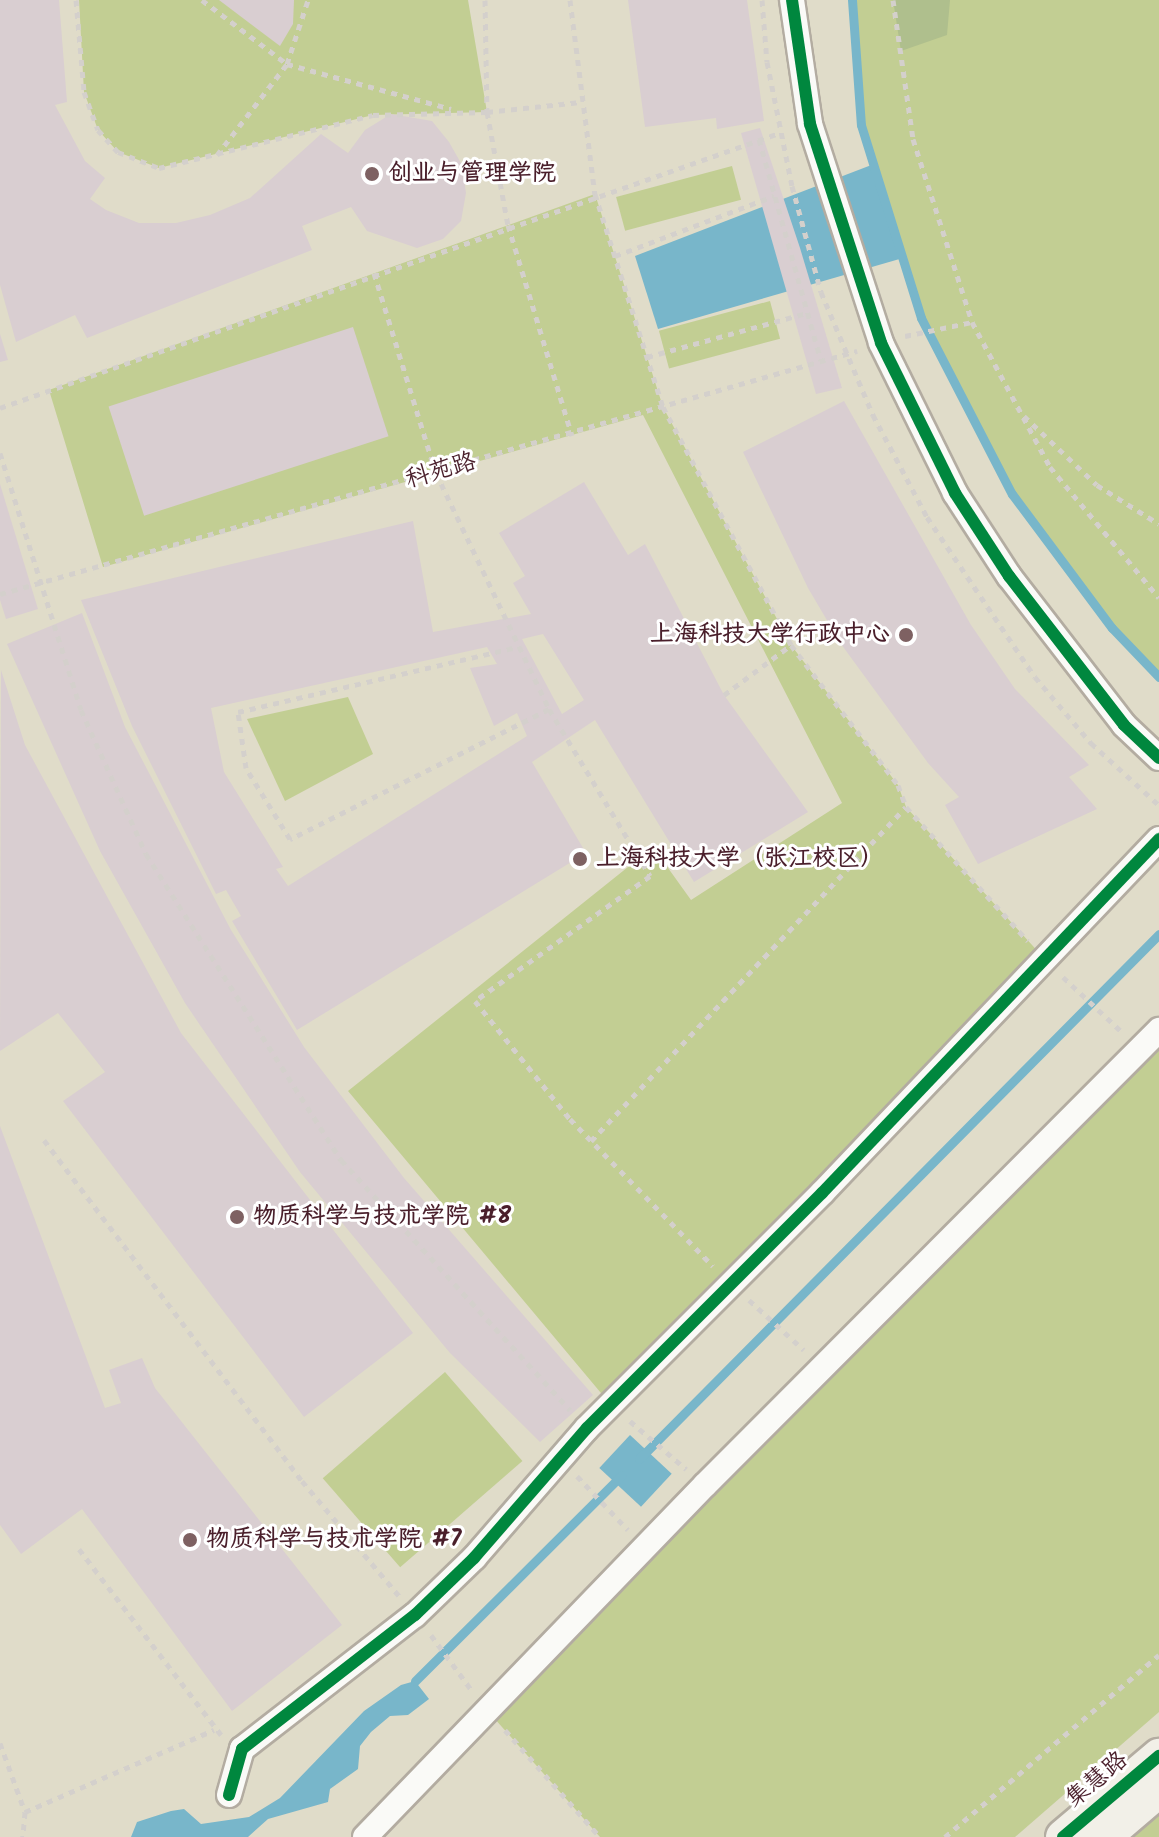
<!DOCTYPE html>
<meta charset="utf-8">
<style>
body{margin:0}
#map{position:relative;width:1159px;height:1837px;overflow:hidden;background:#e0dcc9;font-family:Kalam,"LXGW WenKai TC",sans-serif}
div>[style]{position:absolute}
.green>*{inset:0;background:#c2ce93;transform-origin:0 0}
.forest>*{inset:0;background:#afbf8d}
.water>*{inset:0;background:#78b6ca;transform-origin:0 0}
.stream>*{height:9px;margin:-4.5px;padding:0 4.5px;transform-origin:4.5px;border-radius:4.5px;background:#78b6ca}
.building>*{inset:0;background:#d9ced1;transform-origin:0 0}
.path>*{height:5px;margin-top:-2.5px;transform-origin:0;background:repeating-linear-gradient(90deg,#d4d0cc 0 6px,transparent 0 12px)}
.roads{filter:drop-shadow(2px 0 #b3aca1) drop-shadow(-2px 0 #b3aca1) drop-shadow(0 2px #b3aca1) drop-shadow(0 -2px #b3aca1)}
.street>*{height:24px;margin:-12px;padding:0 12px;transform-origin:12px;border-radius:12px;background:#fafaf7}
.secondary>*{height:34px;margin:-17px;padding:0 17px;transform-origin:17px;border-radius:17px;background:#f2f0e8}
.cycleway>*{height:12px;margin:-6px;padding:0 6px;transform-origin:6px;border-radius:6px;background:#00873e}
.dots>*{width:22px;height:22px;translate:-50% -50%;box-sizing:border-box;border:4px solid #fff;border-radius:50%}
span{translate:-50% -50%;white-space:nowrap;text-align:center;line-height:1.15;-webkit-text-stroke:6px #fff;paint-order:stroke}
.poi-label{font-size:24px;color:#4a1f2b;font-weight:700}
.left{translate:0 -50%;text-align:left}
.right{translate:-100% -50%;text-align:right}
.street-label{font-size:24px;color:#4a1f2b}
</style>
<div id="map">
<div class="green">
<div style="clip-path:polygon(79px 0,468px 0,487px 112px,373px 115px,159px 168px,118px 152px,98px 130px,84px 92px)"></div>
<div style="clip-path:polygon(852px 0,1159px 0,1159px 677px,1112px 628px,1017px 501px,921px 318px,861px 125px)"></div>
<div style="left:732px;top:166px;width:35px;height:120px;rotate:75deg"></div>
<div style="clip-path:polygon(595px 194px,663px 407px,791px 645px,898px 785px,906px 807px,1043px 957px,611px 1405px,348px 1091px,653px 847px,691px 900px,842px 803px,643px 415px,103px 567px,49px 390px)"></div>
<div style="left:770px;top:301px;width:39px;height:115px;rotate:75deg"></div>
<div style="clip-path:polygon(348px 697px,373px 754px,285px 801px,247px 719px)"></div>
<div style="clip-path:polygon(1159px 1030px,1159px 1712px,1015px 1837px,600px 1837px,486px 1709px)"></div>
<div style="left:445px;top:1372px;width:118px;height:162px;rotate:49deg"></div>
<div style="clip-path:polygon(1159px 1790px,1159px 1837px,1104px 1837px)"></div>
</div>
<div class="forest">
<div style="clip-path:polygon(893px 0,950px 0,947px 35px,901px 51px)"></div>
</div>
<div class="water">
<div style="clip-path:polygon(874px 164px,903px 258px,658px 329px,635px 256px)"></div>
<div style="left:630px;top:1435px;width:57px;height:45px;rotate:43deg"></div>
<div style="clip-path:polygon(415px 1681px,429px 1699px,408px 1715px,390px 1716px,371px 1732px,360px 1746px,358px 1769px,330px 1789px,328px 1802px,268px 1819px,248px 1837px,131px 1837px,137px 1822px,171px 1811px,184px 1809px,201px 1824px,249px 1817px,280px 1798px,364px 1711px,401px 1685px)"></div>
</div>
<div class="stream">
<div style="left:852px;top:0;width:125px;rotate:85.9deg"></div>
<div style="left:861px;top:125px;width:202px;rotate:72.7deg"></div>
<div style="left:921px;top:318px;width:198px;rotate:62.7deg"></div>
<div style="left:1012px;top:494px;width:167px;rotate:53.3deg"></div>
<div style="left:1112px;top:628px;width:68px;rotate:46.2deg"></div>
<div style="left:639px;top:1459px;width:739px;rotate:-45.27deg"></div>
<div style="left:415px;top:1681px;width:292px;rotate:-44.9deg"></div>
</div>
<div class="building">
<div style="clip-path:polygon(0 0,59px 0,67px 102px,55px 105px,85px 161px,105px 178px,90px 199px,106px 210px,139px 223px,176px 223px,210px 215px,250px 198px,321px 134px,348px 153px,365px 130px,391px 114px,432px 121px,449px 142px,462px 165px,466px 193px,461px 221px,443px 239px,417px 248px,367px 231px,351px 207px,302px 226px,312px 250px,87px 338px,75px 315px,16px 342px,0 285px)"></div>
<div style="clip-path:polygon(219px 0,294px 0,293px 24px,280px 46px)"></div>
<div style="clip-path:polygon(628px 0,747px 0,764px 121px,717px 129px,716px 118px,645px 127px)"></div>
<div style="clip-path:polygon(760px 128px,800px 248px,842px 388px,816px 394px,741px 133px)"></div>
<div style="left:353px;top:327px;width:115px;height:257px;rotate:72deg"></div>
<div style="clip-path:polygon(0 334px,8px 360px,0 362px)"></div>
<div style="clip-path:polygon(844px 401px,971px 625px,1015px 689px,1089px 765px,1069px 777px,1097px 809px,978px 864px,945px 805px,959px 797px,928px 763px,841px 644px,808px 588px,743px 452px)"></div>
<div style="clip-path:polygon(evenodd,584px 482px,628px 555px,645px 544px,724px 695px,808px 812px,694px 882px,595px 720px,532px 762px,586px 853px,297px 1030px,232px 921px,241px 916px,226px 890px,216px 894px,132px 726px,81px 600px,413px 521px,433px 632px,531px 614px,513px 583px,525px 576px,499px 533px,584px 482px,543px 634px,584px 700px,562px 714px,522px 639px,543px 634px,584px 482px,487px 647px,497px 664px,470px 668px,494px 726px,517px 713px,527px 736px,288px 886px,276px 869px,283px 867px,224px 772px,211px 708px,487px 647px)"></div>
<div style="clip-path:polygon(0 484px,38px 609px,6px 619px,0 600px)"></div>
<div style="clip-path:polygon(82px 613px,125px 727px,231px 930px,304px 1047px,404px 1178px,593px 1395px,540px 1442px,450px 1353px,300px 1172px,185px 1003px,100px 851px,7px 644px)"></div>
<div style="clip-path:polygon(1px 670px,25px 745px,181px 1033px,413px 1333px,304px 1417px,63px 1101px,105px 1072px,58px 1013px,0 1051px)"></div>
<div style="clip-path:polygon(0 1126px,105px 1408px,121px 1403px,109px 1370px,142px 1358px,155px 1388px,342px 1625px,232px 1711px,82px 1509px,21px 1554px,0 1525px)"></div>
</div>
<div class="path">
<div style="left:76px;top:0;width:92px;rotate:85deg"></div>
<div style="left:84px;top:92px;width:40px;rotate:69.8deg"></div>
<div style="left:98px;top:130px;width:30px;rotate:48deg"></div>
<div style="left:118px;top:152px;width:44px;rotate:21.3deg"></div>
<div style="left:159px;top:168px;width:220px;rotate:-13.9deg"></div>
<div style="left:373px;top:115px;width:114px;rotate:-1.5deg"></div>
<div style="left:487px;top:112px;width:94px;rotate:-6.1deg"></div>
<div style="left:202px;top:0;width:106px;rotate:37deg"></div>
<div style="left:287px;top:64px;width:170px;rotate:15.3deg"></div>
<div style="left:485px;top:0;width:112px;rotate:89deg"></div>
<div style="left:487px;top:112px;width:115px;rotate:79.5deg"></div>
<div style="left:508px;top:225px;width:220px;rotate:73.1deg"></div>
<div style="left:570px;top:0;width:196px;rotate:82.7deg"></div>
<div style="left:595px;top:194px;width:224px;rotate:72.3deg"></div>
<div style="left:663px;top:407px;width:270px;rotate:61.7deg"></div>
<div style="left:791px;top:645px;width:176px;rotate:52.6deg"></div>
<div style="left:898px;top:785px;width:23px;rotate:70deg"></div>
<div style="left:906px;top:807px;width:181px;rotate:47.7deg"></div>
<div style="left:762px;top:0;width:62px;rotate:85.4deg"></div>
<div style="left:767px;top:62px;width:126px;rotate:78.6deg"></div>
<div style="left:792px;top:186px;width:110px;rotate:74.7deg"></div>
<div style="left:821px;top:292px;width:134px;rotate:67.1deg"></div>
<div style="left:873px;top:415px;width:115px;rotate:62.1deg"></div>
<div style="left:927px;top:517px;width:193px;rotate:56deg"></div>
<div style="left:1035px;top:677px;width:87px;rotate:49.7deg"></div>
<div style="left:1091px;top:743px;width:92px;rotate:42.4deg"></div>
<div style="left:893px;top:0;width:140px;rotate:81.8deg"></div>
<div style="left:913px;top:139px;width:192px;rotate:72.1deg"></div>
<div style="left:972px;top:322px;width:165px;rotate:61.7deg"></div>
<div style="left:1050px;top:467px;width:170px;rotate:50.2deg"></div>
<div style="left:759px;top:139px;width:230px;rotate:74.4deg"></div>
<div style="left:217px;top:155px;width:115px;rotate:-52.4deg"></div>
<div style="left:287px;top:64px;width:67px;rotate:-71.8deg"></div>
<div style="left:615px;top:256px;width:170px;rotate:-20.7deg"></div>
<div style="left:374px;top:273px;width:209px;rotate:72.8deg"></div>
<div style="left:436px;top:473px;width:262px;rotate:64.4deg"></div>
<div style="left:549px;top:709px;width:290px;rotate:153.3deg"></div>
<div style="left:290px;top:839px;width:84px;rotate:-121.8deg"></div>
<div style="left:246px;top:768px;width:57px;rotate:-98.1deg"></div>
<div style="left:238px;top:712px;width:286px;rotate:-13.1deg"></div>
<div style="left:905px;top:336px;width:68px;rotate:-11.8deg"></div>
<div style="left:647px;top:357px;width:166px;rotate:-15.4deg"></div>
<div style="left:0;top:408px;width:826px;rotate:-19.44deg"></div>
<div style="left:1024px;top:416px;width:100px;rotate:43.4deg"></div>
<div style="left:1097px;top:485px;width:73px;rotate:32.2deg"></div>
<div style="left:0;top:453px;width:269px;rotate:72.5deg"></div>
<div style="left:81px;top:710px;width:158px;rotate:65.7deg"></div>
<div style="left:146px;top:854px;width:363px;rotate:57.5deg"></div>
<div style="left:341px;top:1160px;width:339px;rotate:47.5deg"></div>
<div style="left:0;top:594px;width:891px;rotate:-15.83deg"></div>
<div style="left:724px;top:695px;width:84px;rotate:-36.7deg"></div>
<div style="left:549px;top:709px;width:195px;rotate:58.8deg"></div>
<div style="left:650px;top:876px;width:215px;rotate:144.5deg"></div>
<div style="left:475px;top:1001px;width:151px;rotate:51.2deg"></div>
<div style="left:570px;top:1119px;width:205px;rotate:45.8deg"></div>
<div style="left:1063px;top:977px;width:82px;rotate:43deg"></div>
<div style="left:44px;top:1140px;width:428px;rotate:52.9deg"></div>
<div style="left:302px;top:1481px;width:152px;rotate:49.8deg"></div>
<div style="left:591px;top:1141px;width:459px;rotate:-46.7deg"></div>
<div style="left:749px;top:1300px;width:74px;rotate:42.3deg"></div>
<div style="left:630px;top:1421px;width:74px;rotate:40.6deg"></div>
<div style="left:577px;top:1476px;width:74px;rotate:46.6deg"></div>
<div style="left:79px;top:1549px;width:234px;rotate:52.6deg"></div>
<div style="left:431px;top:1635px;width:71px;rotate:53.6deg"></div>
<div style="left:505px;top:1730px;width:143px;rotate:48.4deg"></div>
<div style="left:0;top:1743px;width:73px;rotate:70.1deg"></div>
<div style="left:25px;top:1812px;width:25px;rotate:95deg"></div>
<div style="left:25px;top:1812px;width:206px;rotate:-23.5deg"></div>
<div style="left:945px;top:1837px;width:281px;rotate:-40.4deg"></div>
</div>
<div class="roads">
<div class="street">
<div style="left:792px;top:0;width:125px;rotate:81.7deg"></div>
<div style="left:810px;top:124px;width:230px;rotate:72deg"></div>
<div style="left:881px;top:343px;width:167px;rotate:63.7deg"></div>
<div style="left:955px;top:493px;width:99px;rotate:57deg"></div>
<div style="left:1009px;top:576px;width:188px;rotate:52.3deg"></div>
<div style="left:1124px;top:725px;width:48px;rotate:43.3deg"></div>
<div style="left:229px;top:1795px;width:48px;rotate:-74.2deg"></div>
<div style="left:242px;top:1749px;width:219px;rotate:-37.8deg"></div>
<div style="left:415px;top:1615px;width:82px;rotate:-44deg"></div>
<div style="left:474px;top:1558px;width:172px;rotate:-49deg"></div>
<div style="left:587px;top:1428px;width:332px;rotate:-45deg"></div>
<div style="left:822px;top:1193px;width:489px;rotate:-46.4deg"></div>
<div style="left:365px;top:1837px;width:489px;rotate:-46deg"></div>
<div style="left:705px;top:1485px;width:643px;rotate:-45.06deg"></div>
</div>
<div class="secondary">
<div style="left:1063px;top:1837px;width:126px;rotate:-40.2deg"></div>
<div style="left:1104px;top:1837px;width:72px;rotate:-40.5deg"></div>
</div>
</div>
<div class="cycleway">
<div style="left:792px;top:0;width:125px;rotate:81.7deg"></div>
<div style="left:810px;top:124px;width:230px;rotate:72deg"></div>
<div style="left:881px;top:343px;width:167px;rotate:63.7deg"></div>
<div style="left:955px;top:493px;width:99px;rotate:57deg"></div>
<div style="left:1009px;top:576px;width:188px;rotate:52.3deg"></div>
<div style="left:1124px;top:725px;width:48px;rotate:43.3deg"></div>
<div style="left:229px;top:1795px;width:48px;rotate:-74.2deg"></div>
<div style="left:242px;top:1749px;width:219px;rotate:-37.8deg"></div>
<div style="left:415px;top:1615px;width:82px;rotate:-44deg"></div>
<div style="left:474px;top:1558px;width:172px;rotate:-49deg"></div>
<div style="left:587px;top:1428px;width:332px;rotate:-45deg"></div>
<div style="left:822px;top:1193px;width:489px;rotate:-46.4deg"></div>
<div style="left:1063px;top:1837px;width:126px;rotate:-40.2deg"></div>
</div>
<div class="dots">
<div style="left:372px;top:174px;background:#7e6162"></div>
<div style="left:906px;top:635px;background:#7e6162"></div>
<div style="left:580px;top:859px;background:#7e6162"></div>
<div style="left:237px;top:1217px;background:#7e6162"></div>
<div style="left:190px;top:1540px;background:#7e6162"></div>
</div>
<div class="poi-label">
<span class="left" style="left:388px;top:174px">创业与管理学院</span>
<span class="right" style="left:890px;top:635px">上海科技大学行政中心</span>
<span class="left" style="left:596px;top:859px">上海科技大学（张江校区）</span>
<span class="left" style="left:253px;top:1217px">物质科学与技术学院 #8</span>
<span class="left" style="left:206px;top:1540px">物质科学与技术学院 #7</span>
</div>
<div class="street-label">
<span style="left:441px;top:471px;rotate:-16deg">科苑路</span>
<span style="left:1097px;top:1780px;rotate:-40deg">集慧路</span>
</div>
</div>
